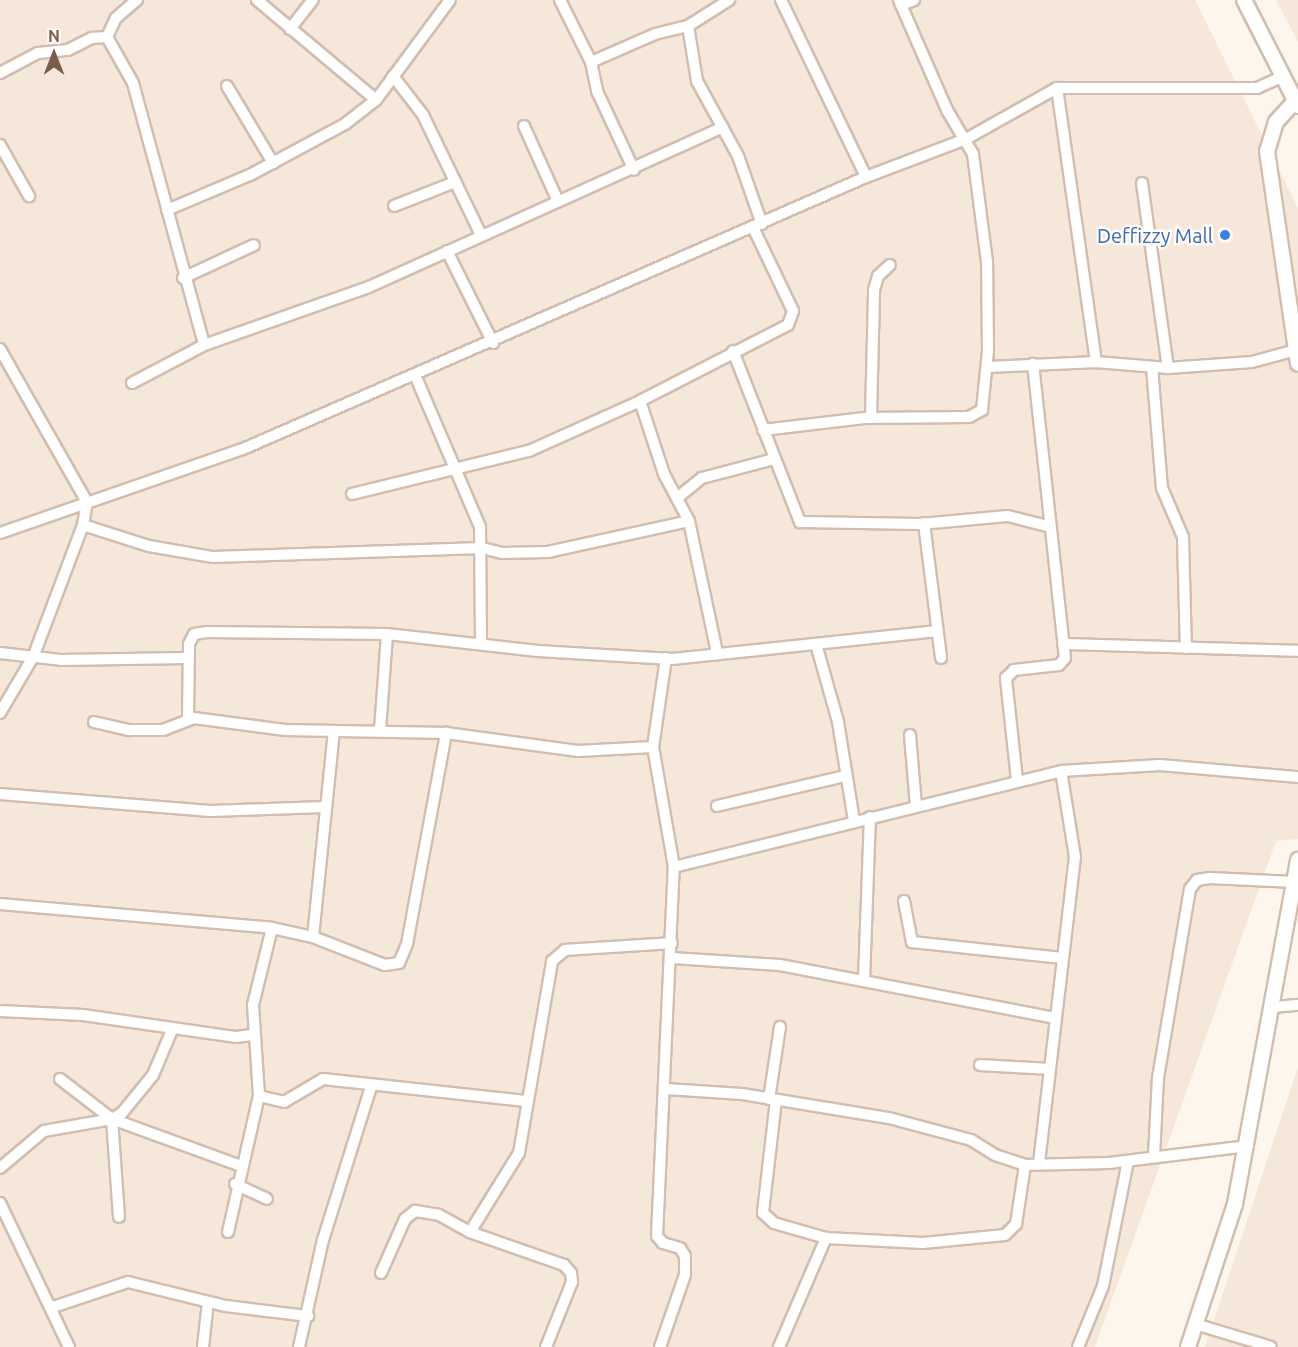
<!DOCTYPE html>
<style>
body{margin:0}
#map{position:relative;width:1298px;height:1347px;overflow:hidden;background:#fdf6ec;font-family:Ubuntu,sans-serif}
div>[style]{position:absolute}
.residential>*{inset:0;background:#f5e8da}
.roads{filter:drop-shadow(2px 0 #d1beb0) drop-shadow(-2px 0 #d1beb0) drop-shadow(0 2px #d1beb0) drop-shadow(0 -2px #d1beb0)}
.minor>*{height:10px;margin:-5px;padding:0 5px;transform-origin:5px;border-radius:5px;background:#fff}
.tertiary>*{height:14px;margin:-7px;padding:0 7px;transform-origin:7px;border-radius:7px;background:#fff}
.dots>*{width:16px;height:16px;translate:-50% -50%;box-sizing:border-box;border:3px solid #fffaf3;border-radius:50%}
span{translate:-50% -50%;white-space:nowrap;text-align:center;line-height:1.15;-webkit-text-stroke:5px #fffaf3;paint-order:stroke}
.shop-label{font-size:20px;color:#366cbe}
.right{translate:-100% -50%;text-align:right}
.north{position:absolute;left:24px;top:24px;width:60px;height:60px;-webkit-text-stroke:4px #fffaf3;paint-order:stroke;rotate:0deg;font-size:16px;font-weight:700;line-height:24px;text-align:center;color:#7a5c4d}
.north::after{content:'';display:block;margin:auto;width:21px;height:27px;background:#7a5c4d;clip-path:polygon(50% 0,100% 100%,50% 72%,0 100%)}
</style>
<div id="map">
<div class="residential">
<div style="clip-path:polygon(0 0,1195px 0,1298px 208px,1298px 839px,1276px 841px,1095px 1347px,0 1347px)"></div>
<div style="clip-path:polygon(1276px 0,1298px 0,1298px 42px)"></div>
<div style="clip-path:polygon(1298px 1067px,1298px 1347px,1205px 1347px)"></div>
</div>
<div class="roads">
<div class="minor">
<div style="left:257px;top:0;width:155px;rotate:40deg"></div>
<div style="left:560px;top:0;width:69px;rotate:63.4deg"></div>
<div style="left:591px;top:62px;width:70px;rotate:-23.6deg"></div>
<div style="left:655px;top:34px;width:34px;rotate:-14deg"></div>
<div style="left:688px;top:26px;width:49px;rotate:-32.4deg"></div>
<div style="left:781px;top:0;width:196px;rotate:64.3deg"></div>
<div style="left:901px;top:5px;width:14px;rotate:-21deg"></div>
<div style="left:688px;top:26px;width:56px;rotate:80.7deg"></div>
<div style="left:697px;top:81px;width:85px;rotate:61.3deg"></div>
<div style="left:738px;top:156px;width:72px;rotate:70.6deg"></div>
<div style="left:290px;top:29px;width:37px;rotate:-52deg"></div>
<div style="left:107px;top:37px;width:53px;rotate:60.5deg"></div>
<div style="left:133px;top:83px;width:271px;rotate:74.8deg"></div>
<div style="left:591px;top:62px;width:30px;rotate:78deg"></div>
<div style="left:597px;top:91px;width:87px;rotate:64.9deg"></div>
<div style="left:0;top:73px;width:43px;rotate:-27.8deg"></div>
<div style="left:38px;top:53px;width:30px;rotate:-6deg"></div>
<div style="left:68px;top:50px;width:27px;rotate:-27deg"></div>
<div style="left:92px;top:38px;width:15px;rotate:-4deg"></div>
<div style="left:107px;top:37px;width:21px;rotate:-65deg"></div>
<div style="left:116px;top:18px;width:28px;rotate:-41deg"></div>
<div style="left:393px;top:76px;width:49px;rotate:52.4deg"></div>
<div style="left:423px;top:115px;width:133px;rotate:64.2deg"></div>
<div style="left:227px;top:86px;width:90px;rotate:59.1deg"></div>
<div style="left:1057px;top:88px;width:277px;rotate:81.9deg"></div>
<div style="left:524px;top:126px;width:80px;rotate:65.7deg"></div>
<div style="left:0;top:145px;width:59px;rotate:60.4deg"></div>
<div style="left:1142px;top:183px;width:187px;rotate:82deg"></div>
<div style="left:394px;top:206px;width:66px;rotate:-21.5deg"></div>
<div style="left:167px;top:210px;width:90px;rotate:-22.9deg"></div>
<div style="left:250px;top:175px;width:108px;rotate:-28.2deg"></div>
<div style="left:345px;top:124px;width:39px;rotate:-38deg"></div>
<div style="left:376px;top:100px;width:124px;rotate:-53.5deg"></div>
<div style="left:447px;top:251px;width:103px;rotate:63.4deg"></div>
<div style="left:183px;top:278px;width:78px;rotate:-24.9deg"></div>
<div style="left:0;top:349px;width:176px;rotate:60.4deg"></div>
<div style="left:87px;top:502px;width:23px;rotate:100deg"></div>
<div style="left:83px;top:525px;width:141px;rotate:110.7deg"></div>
<div style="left:33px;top:657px;width:65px;rotate:120.5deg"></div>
<div style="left:733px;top:351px;width:184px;rotate:68.6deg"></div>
<div style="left:800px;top:522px;width:120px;rotate:1deg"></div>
<div style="left:920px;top:524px;width:88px;rotate:-5.2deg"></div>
<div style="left:1008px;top:516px;width:40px;rotate:14.4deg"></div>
<div style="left:988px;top:367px;width:108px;rotate:-2.7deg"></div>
<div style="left:1096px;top:362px;width:72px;rotate:4.8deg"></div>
<div style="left:1168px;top:368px;width:84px;rotate:-4.1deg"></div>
<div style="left:1252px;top:362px;width:46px;rotate:-15.3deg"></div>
<div style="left:1152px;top:367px;width:121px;rotate:85.3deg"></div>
<div style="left:1162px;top:488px;width:53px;rotate:66.8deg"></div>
<div style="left:1183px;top:537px;width:111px;rotate:88.5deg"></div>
<div style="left:415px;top:375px;width:165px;rotate:66.8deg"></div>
<div style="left:480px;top:527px;width:117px;rotate:89.5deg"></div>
<div style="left:132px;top:383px;width:81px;rotate:-27.8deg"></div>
<div style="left:204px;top:345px;width:175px;rotate:-19.4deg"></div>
<div style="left:369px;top:287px;width:388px;rotate:-24.3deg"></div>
<div style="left:640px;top:401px;width:77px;rotate:71.8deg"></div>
<div style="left:664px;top:474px;width:53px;rotate:62deg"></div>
<div style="left:689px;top:521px;width:135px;rotate:78deg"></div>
<div style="left:871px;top:417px;width:127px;rotate:-88.6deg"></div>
<div style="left:874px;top:290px;width:15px;rotate:-74deg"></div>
<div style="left:878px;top:276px;width:16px;rotate:-43deg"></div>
<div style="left:763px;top:430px;width:102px;rotate:-6.8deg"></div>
<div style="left:864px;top:418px;width:105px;rotate:-0.5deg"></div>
<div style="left:969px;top:417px;width:15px;rotate:-28deg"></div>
<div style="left:982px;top:410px;width:59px;rotate:-84.2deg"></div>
<div style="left:988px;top:351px;width:89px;rotate:-90.6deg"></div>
<div style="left:987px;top:262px;width:109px;rotate:-97.4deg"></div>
<div style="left:973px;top:154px;width:51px;rotate:-120.6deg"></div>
<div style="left:947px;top:110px;width:120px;rotate:-113.6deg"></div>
<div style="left:352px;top:494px;width:182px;rotate:-13.7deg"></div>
<div style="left:529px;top:451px;width:122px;rotate:-24.2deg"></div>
<div style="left:640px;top:401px;width:166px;rotate:-27.2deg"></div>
<div style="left:788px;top:325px;width:15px;rotate:-70deg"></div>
<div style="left:793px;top:311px;width:93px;rotate:-115.5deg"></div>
<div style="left:677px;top:498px;width:32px;rotate:-39deg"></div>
<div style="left:702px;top:478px;width:74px;rotate:-14.8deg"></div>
<div style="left:924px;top:523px;width:136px;rotate:82.8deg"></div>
<div style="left:83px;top:525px;width:69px;rotate:17.7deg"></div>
<div style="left:149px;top:546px;width:65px;rotate:9.8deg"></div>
<div style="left:213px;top:557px;width:269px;rotate:-1.9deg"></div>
<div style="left:482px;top:548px;width:21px;rotate:14deg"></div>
<div style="left:502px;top:553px;width:46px;rotate:-1.2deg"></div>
<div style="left:548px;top:552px;width:144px;rotate:-12.4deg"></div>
<div style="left:0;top:533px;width:257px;rotate:-19.1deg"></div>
<div style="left:243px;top:449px;width:680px;rotate:-23.59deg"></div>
<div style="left:866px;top:177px;width:107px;rotate:-20.8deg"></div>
<div style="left:966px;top:139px;width:104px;rotate:-29.3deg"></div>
<div style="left:1057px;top:88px;width:200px"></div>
<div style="left:1257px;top:88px;width:30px;rotate:-24deg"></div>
<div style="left:816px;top:644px;width:81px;rotate:74.2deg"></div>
<div style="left:838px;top:722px;width:100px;rotate:80.8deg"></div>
<div style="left:1063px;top:644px;width:235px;rotate:1.7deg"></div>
<div style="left:0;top:653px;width:61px;rotate:6.5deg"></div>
<div style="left:61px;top:660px;width:125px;rotate:-0.9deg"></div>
<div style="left:188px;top:718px;width:74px;rotate:-89.2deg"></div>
<div style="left:189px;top:644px;width:11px;rotate:-63deg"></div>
<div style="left:194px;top:634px;width:13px;rotate:-9deg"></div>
<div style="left:207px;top:632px;width:180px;rotate:0.6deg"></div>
<div style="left:387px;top:634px;width:152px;rotate:6.4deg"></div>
<div style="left:538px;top:651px;width:134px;rotate:3.4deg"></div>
<div style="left:672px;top:659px;width:267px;rotate:-6deg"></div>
<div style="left:94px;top:722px;width:37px;rotate:13deg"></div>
<div style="left:130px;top:730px;width:33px"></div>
<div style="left:163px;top:730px;width:33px;rotate:-21deg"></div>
<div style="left:194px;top:718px;width:92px;rotate:7.5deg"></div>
<div style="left:285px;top:730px;width:161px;rotate:1.1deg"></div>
<div style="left:446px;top:733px;width:133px;rotate:7.8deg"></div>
<div style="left:578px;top:751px;width:75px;rotate:-3.1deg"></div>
<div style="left:380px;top:730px;width:96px;rotate:-85.8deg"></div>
<div style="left:910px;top:735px;width:71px;rotate:85.2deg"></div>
<div style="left:1017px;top:780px;width:103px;rotate:-96.2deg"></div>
<div style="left:1006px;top:678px;width:11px;rotate:-45deg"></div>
<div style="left:1014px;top:670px;width:45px;rotate:-6.3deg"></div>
<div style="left:1059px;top:665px;width:9px;rotate:-49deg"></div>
<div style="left:1065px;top:658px;width:296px;rotate:-96.2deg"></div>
<div style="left:0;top:794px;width:211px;rotate:4.6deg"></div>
<div style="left:210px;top:811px;width:115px;rotate:-2deg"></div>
<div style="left:717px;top:806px;width:131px;rotate:-13.2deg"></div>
<div style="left:674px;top:867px;width:399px;rotate:-13.9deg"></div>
<div style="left:1061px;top:771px;width:99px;rotate:-3.5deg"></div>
<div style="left:1160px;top:765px;width:139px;rotate:5deg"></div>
<div style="left:904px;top:901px;width:42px;rotate:79deg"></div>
<div style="left:912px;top:942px;width:151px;rotate:6.1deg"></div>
<div style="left:0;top:904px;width:273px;rotate:5deg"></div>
<div style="left:272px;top:928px;width:42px;rotate:12.4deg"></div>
<div style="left:313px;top:937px;width:77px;rotate:21.3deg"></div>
<div style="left:385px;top:965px;width:14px;rotate:-8deg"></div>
<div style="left:399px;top:963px;width:21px;rotate:-67deg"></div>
<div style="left:407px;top:944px;width:215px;rotate:-79.5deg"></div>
<div style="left:272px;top:928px;width:79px;rotate:103.9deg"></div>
<div style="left:253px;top:1005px;width:91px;rotate:86.2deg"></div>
<div style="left:259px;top:1096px;width:26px;rotate:13deg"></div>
<div style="left:284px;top:1102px;width:45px;rotate:-30.5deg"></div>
<div style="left:323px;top:1079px;width:204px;rotate:6.2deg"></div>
<div style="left:313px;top:937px;width:207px;rotate:-84.2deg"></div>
<div style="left:672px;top:958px;width:108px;rotate:3.7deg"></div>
<div style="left:780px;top:965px;width:281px;rotate:10.9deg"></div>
<div style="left:864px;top:980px;width:163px;rotate:-87.9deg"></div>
<div style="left:1273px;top:1007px;width:25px;rotate:-5deg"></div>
<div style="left:0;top:1011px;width:83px;rotate:2.8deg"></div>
<div style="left:83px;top:1015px;width:155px;rotate:8.2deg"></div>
<div style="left:236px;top:1037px;width:16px;rotate:-7deg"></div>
<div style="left:980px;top:1065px;width:70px;rotate:3.3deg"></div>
<div style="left:60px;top:1079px;width:66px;rotate:37.6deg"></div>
<div style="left:112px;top:1119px;width:137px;rotate:20deg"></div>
<div style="left:666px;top:1089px;width:76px;rotate:3.8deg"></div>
<div style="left:742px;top:1094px;width:149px;rotate:9.3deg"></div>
<div style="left:889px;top:1118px;width:85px;rotate:15deg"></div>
<div style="left:971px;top:1140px;width:28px;rotate:32deg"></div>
<div style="left:995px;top:1155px;width:32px;rotate:18deg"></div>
<div style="left:1025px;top:1165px;width:84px;rotate:-1.4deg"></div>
<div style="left:1109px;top:1163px;width:140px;rotate:-7deg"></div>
<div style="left:769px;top:1099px;width:73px;rotate:-81.3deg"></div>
<div style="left:776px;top:1100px;width:114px;rotate:96.6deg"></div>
<div style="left:763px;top:1213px;width:15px;rotate:42deg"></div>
<div style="left:774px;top:1223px;width:54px;rotate:16.1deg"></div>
<div style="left:826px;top:1238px;width:97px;rotate:3deg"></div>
<div style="left:923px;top:1243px;width:82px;rotate:-5.6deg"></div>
<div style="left:1005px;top:1235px;width:16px;rotate:-45deg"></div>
<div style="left:1016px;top:1224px;width:60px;rotate:-81.3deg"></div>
<div style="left:112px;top:1119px;width:98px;rotate:85.9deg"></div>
<div style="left:1154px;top:1156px;width:78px;rotate:-87.1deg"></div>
<div style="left:1158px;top:1078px;width:192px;rotate:-80.4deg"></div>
<div style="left:1190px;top:889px;width:11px;rotate:-52deg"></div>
<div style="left:1197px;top:880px;width:13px;rotate:-9deg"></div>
<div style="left:1210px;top:878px;width:84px;rotate:2.7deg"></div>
<div style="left:1039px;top:1163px;width:308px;rotate:-83.3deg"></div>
<div style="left:1075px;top:857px;width:87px;rotate:-99.2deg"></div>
<div style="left:0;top:1168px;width:57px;rotate:-40.1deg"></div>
<div style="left:44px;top:1131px;width:69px;rotate:-10deg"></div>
<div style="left:112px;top:1119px;width:12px;rotate:-31deg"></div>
<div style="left:122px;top:1113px;width:49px;rotate:-50.8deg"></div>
<div style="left:153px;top:1075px;width:49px;rotate:-67.1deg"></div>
<div style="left:235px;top:1184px;width:35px;rotate:25deg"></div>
<div style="left:0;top:1203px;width:160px;rotate:64.4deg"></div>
<div style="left:228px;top:1232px;width:139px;rotate:-77.2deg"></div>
<div style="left:381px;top:1273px;width:59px;rotate:-66deg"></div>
<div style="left:405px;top:1219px;width:13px;rotate:-39deg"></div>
<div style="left:415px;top:1211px;width:24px;rotate:9deg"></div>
<div style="left:439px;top:1215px;width:35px;rotate:29deg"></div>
<div style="left:53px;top:1307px;width:79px;rotate:-18.4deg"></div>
<div style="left:128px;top:1282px;width:101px;rotate:13.8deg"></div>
<div style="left:226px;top:1306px;width:83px;rotate:7deg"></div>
<div style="left:1195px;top:1324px;width:79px;rotate:16.8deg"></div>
<div style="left:203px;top:1347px;width:45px;rotate:-83.7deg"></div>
<div style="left:299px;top:1347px;width:110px;rotate:-77.4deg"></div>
<div style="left:323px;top:1240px;width:160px;rotate:-72.6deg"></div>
<div style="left:546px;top:1347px;width:70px;rotate:-68.2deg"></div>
<div style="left:572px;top:1282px;width:9px;rotate:-96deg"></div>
<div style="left:571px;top:1273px;width:11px;rotate:-131deg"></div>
<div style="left:564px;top:1265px;width:100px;rotate:-160.7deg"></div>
<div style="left:470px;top:1232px;width:93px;rotate:-58.2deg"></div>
<div style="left:519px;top:1153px;width:195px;rotate:-80.2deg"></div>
<div style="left:552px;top:961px;width:17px;rotate:-40deg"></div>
<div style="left:565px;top:950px;width:107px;rotate:-3.7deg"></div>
<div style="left:660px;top:1347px;width:76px;rotate:-70.9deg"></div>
<div style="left:685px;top:1275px;width:19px;rotate:-90deg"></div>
<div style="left:685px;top:1256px;width:9px;rotate:-122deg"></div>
<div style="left:680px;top:1248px;width:18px;rotate:-164deg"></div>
<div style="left:663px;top:1243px;width:9px;rotate:-131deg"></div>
<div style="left:657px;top:1236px;width:369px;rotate:-87.4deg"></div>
<div style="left:674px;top:867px;width:122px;rotate:-99.9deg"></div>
<div style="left:653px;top:747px;width:90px;rotate:-81.7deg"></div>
<div style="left:779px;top:1347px;width:119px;rotate:-66.7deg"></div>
<div style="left:1078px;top:1347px;width:66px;rotate:-67.7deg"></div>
<div style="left:1103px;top:1286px;width:127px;rotate:-78.7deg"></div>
</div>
<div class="tertiary">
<div style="left:1244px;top:0;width:119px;rotate:63deg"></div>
<div style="left:1295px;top:101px;width:28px;rotate:132deg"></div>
<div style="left:1276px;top:122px;width:30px;rotate:107deg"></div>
<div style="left:1267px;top:151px;width:215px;rotate:81.7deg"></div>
<div style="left:1188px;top:1347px;width:151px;rotate:-71.8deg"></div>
<div style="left:1235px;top:1204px;width:350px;rotate:-79.6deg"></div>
</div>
</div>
<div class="dots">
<div style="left:1225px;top:235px;background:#3f7fe0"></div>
</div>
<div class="shop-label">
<span class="right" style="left:1213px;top:235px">Deffizzy Mall</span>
</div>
<div class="north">N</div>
</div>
